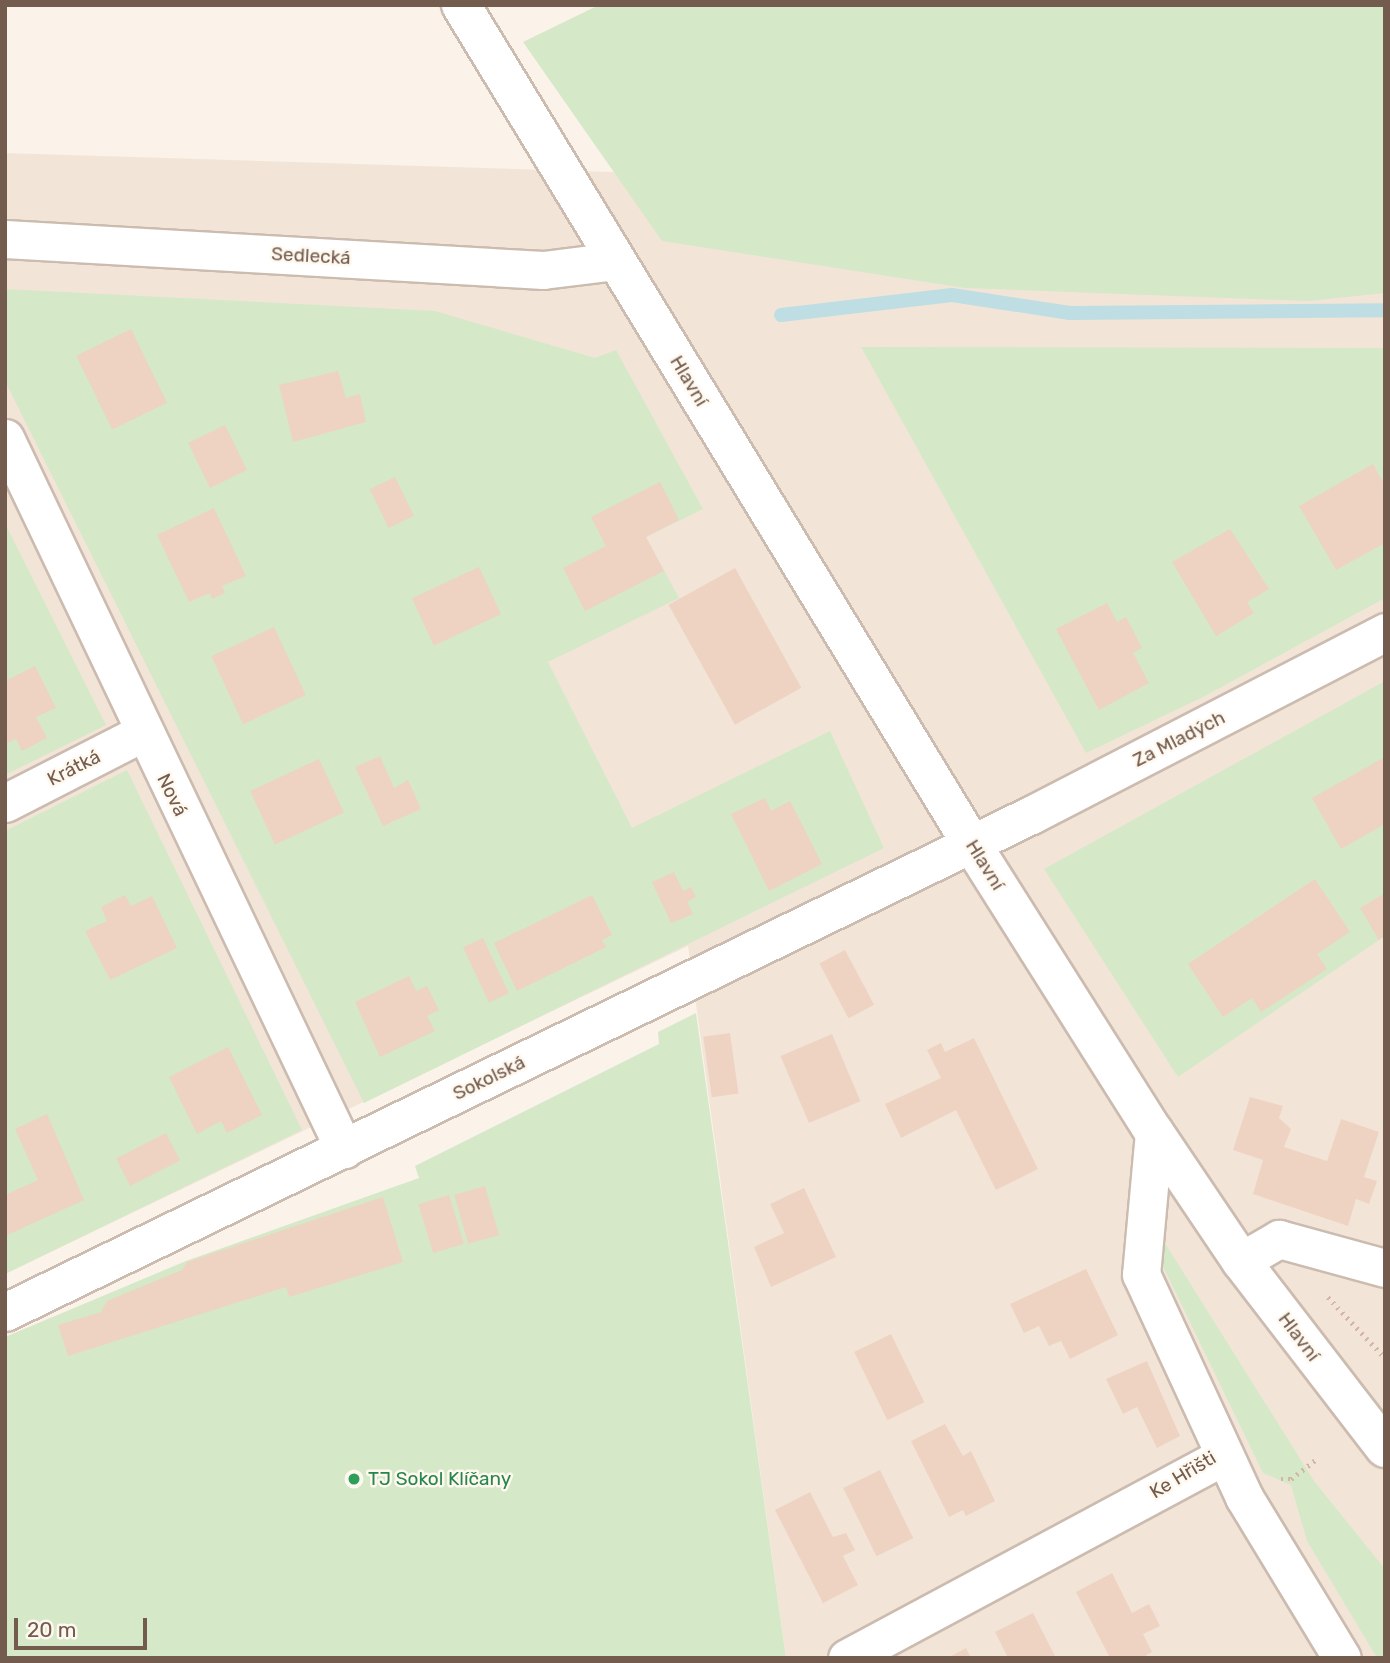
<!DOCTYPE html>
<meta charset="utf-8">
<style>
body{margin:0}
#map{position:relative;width:1390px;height:1663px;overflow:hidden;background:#fbf3e9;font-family:Rubik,sans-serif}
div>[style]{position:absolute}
.residential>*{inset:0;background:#f2e5d8}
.green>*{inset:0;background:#d5e8c8}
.stream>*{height:14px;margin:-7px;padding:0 7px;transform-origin:7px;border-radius:7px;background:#bedee3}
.building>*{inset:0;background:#eed3c2;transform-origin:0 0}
.path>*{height:4.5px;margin-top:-2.25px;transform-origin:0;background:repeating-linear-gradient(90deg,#d3b6a5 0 2px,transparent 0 7px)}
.roads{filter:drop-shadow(2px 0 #ccbbaf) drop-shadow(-2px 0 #ccbbaf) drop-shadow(0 2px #ccbbaf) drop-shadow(0 -2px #ccbbaf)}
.street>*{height:37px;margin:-18.5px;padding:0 18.5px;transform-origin:18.5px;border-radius:18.5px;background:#fff}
.secondary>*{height:38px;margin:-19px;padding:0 19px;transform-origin:19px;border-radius:19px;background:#fff}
.dots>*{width:19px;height:19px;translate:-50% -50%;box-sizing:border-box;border:4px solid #fef8ef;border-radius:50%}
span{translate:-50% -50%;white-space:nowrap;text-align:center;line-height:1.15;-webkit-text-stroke:5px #fef8ef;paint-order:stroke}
.street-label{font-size:19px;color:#735b4e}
.leisure-label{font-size:19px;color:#27864d}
.left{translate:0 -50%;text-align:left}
.frame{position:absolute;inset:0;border:7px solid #735b4e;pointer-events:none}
.scale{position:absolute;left:14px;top:1618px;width:133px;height:32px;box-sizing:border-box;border:4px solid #735b4e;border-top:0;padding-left:9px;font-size:21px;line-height:24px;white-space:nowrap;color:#735b4e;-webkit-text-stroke:5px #fef8ef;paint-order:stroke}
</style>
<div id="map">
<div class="residential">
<div style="clip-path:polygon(5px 153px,1385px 196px,1385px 1658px,786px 1658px,688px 946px,5px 1274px)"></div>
</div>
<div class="green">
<div style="clip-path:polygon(599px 5px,1385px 5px,1385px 293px,1308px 301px,965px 288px,662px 241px,523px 42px)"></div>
<div style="clip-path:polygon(5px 289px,435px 311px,595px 358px,616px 350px,703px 509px,646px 537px,679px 598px,548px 662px,632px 828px,830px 731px,884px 848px,364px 1103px,5px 381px)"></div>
<div style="clip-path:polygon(861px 347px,1385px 348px,1385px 598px,1205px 696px,1086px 753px)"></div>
<div style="clip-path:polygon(5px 523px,106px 725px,5px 775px)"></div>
<div style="clip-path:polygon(1385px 681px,1385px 936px,1178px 1077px,1044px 869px)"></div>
<div style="clip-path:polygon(127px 770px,302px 1130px,5px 1274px,5px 831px)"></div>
<div style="clip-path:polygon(696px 1013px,786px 1658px,5px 1658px,5px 1337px,186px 1261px,419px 1178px,415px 1166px,659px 1044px,658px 1032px)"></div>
<div style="clip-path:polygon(1163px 1240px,1314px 1481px,1385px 1569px,1385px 1658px,1377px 1658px,1307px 1541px,1291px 1485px,1263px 1473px,1157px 1254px)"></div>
</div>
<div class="stream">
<div style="left:781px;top:315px;width:172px;rotate:-6.7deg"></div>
<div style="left:952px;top:295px;width:119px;rotate:8.7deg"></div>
<div style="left:1070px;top:313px;width:315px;rotate:-0.5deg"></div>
</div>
<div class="building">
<div style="left:131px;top:329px;width:82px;height:61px;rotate:64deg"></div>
<div style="clip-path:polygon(338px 371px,346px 398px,360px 394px,366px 422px,293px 442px,279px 385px)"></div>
<div style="left:225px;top:425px;width:50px;height:41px;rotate:64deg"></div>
<div style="clip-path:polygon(1373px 464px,1385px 486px,1385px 543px,1336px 570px,1299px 506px)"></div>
<div style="left:395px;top:477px;width:43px;height:28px;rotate:64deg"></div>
<div style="clip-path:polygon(660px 482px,679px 520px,646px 537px,664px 571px,585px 611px,563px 568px,606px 546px,591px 517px)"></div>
<div style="clip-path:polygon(214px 508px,246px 576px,222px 586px,225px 593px,212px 599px,210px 593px,189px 602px,157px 535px)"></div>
<div style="clip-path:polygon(1230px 529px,1269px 589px,1247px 602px,1254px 613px,1216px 636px,1172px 562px)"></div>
<div style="left:479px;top:567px;width:52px;height:74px;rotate:65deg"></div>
<div style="left:735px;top:568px;width:137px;height:76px;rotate:61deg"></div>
<div style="clip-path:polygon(1107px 603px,1117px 622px,1126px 617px,1142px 648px,1133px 653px,1149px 683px,1099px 710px,1056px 629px)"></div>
<div style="left:274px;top:627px;width:75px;height:69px;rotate:65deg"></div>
<div style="clip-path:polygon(35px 666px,56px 708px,36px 717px,47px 738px,22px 751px,16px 739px,5px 744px,5px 681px)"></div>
<div style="clip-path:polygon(380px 756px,394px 788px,408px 780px,421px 809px,383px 826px,355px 767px)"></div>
<div style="clip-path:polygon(1385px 757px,1385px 824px,1341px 849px,1312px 798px)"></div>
<div style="left:319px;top:759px;width:59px;height:76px;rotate:65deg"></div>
<div style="clip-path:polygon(765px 798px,771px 811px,790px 801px,822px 864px,769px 891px,731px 814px)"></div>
<div style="clip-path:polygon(674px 872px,683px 891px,691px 887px,696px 897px,687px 902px,693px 914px,671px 923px,652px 882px)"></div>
<div style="clip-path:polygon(1315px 879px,1350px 932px,1317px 954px,1327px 969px,1261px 1012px,1252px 998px,1223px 1017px,1188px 964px)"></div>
<div style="clip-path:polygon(1385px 893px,1385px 936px,1379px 940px,1360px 908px)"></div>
<div style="clip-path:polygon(125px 895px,131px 906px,152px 896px,177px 948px,110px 980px,85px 931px,107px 921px,101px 907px)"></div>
<div style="clip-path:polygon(592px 895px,612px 935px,602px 940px,606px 947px,517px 991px,494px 943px)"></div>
<div style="left:483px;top:938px;width:61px;height:22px;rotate:65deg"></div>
<div style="left:845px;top:950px;width:62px;height:29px;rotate:62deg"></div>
<div style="clip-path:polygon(409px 976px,416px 991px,427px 986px,439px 1010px,427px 1016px,435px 1031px,380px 1057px,355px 1002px)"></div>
<div style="left:730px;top:1033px;width:61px;height:27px;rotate:82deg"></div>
<div style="left:832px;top:1034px;width:73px;height:56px;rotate:67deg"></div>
<div style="clip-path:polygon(974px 1038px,1038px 1169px,996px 1190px,956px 1110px,901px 1138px,885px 1104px,941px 1078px,927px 1050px,941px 1043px,945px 1052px)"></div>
<div style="clip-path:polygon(228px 1047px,262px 1115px,227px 1133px,221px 1121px,197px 1134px,169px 1077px)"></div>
<div style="clip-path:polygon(1250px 1097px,1283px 1106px,1279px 1118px,1291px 1129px,1284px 1147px,1327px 1161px,1341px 1119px,1379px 1132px,1364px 1177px,1377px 1181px,1369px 1204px,1356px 1199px,1348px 1226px,1253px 1194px,1263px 1160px,1233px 1150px)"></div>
<div style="clip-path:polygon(47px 1114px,84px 1200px,5px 1236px,5px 1195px,38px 1180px,15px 1129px)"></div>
<div style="left:166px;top:1133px;width:31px;height:56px;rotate:63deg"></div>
<div style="left:485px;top:1186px;width:51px;height:32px;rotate:74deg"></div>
<div style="clip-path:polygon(804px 1188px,836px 1257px,771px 1287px,754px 1247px,784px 1233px,770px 1204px)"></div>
<div style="left:449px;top:1195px;width:51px;height:32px;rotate:73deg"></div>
<div style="clip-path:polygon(383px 1197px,403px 1262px,289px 1297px,286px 1287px,68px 1356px,58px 1325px,101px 1312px,107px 1301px,182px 1270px,187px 1262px)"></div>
<div style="clip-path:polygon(1086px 1269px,1118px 1335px,1070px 1359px,1061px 1341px,1049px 1346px,1039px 1326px,1024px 1333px,1010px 1304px)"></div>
<div style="left:891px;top:1334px;width:76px;height:41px;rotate:64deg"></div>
<div style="clip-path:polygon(1147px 1361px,1180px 1436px,1157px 1448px,1137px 1407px,1123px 1414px,1106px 1379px)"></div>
<div style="clip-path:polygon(945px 1424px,963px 1456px,971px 1451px,995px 1501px,966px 1516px,963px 1510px,949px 1517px,911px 1441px)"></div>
<div style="left:880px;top:1470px;width:76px;height:41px;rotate:64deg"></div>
<div style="clip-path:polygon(810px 1492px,833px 1537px,846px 1533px,855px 1550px,843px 1556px,858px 1585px,823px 1603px,775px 1510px)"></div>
<div style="clip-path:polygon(1112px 1573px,1132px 1613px,1149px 1604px,1160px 1626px,1143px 1634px,1152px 1652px,1142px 1658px,1110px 1658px,1076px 1592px)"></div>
<div style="clip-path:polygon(1033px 1613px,1056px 1658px,1008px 1658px,995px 1632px)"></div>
<div style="clip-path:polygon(966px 1648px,971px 1658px,948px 1658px)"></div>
</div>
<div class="path">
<div style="left:1328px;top:1297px;width:83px;rotate:46.9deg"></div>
<div style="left:1281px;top:1479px;width:10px"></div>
<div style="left:1291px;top:1479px;width:34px;rotate:-38deg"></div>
</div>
<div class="roads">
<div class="street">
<div style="left:5px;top:239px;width:539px;rotate:3.3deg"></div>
<div style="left:543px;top:270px;width:74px;rotate:-7deg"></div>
<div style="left:5px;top:438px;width:788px;rotate:64.51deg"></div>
<div style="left:5px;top:803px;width:154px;rotate:-27.1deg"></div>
<div style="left:1154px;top:1132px;width:143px;rotate:95.2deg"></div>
<div style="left:1141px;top:1274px;width:246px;rotate:65.2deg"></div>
<div style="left:1244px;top:1497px;width:188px;rotate:58.7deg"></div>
<div style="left:1241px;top:1261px;width:44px;rotate:-30.1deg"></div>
<div style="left:1279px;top:1239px;width:110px;rotate:15.3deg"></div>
<div style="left:5px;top:1312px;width:1140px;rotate:-25.85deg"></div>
<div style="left:1031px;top:815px;width:399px;rotate:-27.3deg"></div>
<div style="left:847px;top:1658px;width:427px;rotate:-28.2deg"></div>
</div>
<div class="secondary">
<div style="left:461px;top:5px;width:981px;rotate:58.68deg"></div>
<div style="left:971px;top:843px;width:342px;rotate:57.7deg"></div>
<div style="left:1154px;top:1132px;width:156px;rotate:56deg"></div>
<div style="left:1241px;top:1261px;width:236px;rotate:52.4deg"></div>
</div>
</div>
<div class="dots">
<div style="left:354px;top:1479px;background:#2e9e5b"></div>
</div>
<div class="street-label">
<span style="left:311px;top:256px;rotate:3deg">Sedlecká</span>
<span style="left:689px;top:381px;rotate:59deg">Hlavní</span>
<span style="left:1179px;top:739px;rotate:-27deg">Za Mladých</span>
<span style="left:74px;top:768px;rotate:-27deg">Krátká</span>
<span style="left:172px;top:795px;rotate:64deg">Nová</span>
<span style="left:985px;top:865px;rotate:58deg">Hlavní</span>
<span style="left:489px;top:1078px;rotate:-26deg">Sokolská</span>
<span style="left:1299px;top:1337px;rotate:53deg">Hlavní</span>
<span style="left:1183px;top:1475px;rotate:-31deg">Ke Hřišti</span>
</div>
<div class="leisure-label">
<span class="left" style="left:368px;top:1479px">TJ Sokol Klíčany</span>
</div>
<div class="frame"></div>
<div class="scale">20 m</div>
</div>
